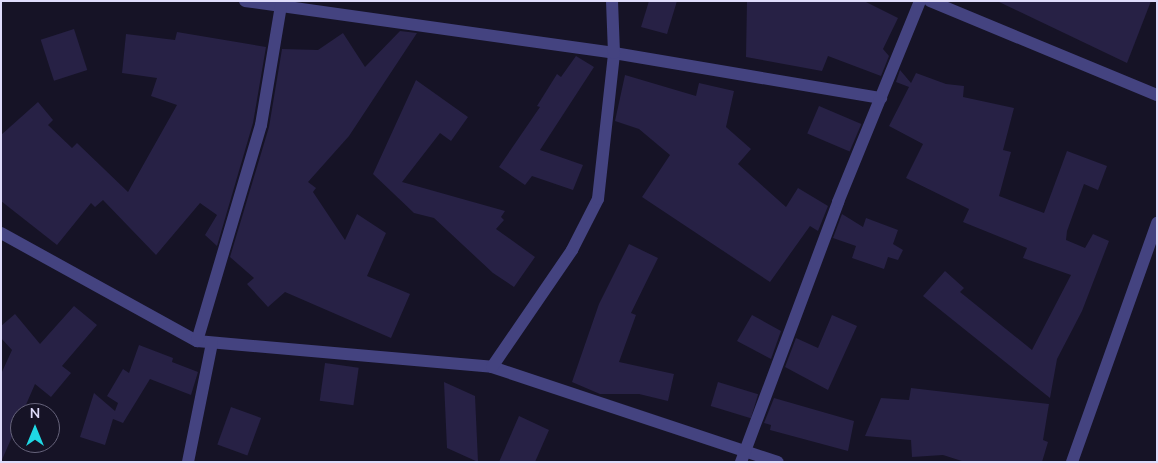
<!DOCTYPE html>
<style>
body{margin:0}
#map{position:relative;width:1158px;height:463px;overflow:hidden;background:#161326;font-family:"Nunito Sans",sans-serif}
div>[style]{position:absolute}
.building>*{inset:0;background:#272145;transform-origin:0 0}
.minor>*{height:12px;margin:-6px;padding:0 6px;transform-origin:6px;border-radius:6px;background:#444380}
span{translate:-50% -50%;white-space:nowrap;text-align:center;line-height:1.15;-webkit-text-stroke:5px #161326;paint-order:stroke}
.frame{position:absolute;inset:0;border:2px solid #dfdcfb;pointer-events:none}
.north{position:absolute;left:10px;top:403px;width:50px;height:50px;box-sizing:border-box;background:#161326;border:1px solid #66637b;border-radius:50%;rotate:0deg;font-size:14px;font-weight:700;line-height:20px;text-align:center;color:#dfdcfb}
.north::after{content:'';display:block;margin:auto;width:18px;height:22px;background:#1fd7e4;clip-path:polygon(50% 0,100% 100%,50% 72%,0 100%)}
</style>
<div id="map">
<div class="building">
<div style="clip-path:polygon(649px 1px,677px 1px,667px 34px,641px 27px)"></div>
<div style="clip-path:polygon(747px 1px,864px 1px,898px 18px,883px 49px,889px 56px,881px 76px,828px 56px,822px 71px,746px 57px)"></div>
<div style="clip-path:polygon(997px 1px,1151px 1px,1127px 63px)"></div>
<div style="left:74px;top:29px;width:43px;height:35px;rotate:72deg"></div>
<div style="clip-path:polygon(400px 31px,417px 33px,349px 136px,308px 182px,316px 188px,313px 192px,345px 240px,357px 214px,386px 233px,367px 276px,410px 294px,391px 338px,285px 292px,268px 307px,247px 284px,254px 278px,230px 257px,269px 127px,282px 49px,318px 50px,343px 33px,365px 67px)"></div>
<div style="clip-path:polygon(177px 32px,266px 47px,253px 123px,217px 246px,205px 235px,217px 215px,200px 203px,156px 255px,103px 200px,95px 207px,91px 203px,57px 245px,1px 201px,1px 135px,38px 102px,53px 120px,48px 125px,72px 148px,77px 143px,128px 192px,177px 105px,151px 96px,157px 78px,122px 73px,126px 34px,175px 40px)"></div>
<div style="clip-path:polygon(576px 56px,594px 67px,540px 150px,583px 165px,573px 190px,532px 176px,525px 185px,499px 167px,540px 107px,537px 106px,557px 74px,561px 77px)"></div>
<div style="clip-path:polygon(900px 70px,911px 83px,916px 73px,946px 84px,964px 86px,963px 97px,1014px 108px,1003px 150px,1011px 152px,999px 196px,1044px 213px,1067px 151px,1107px 166px,1098px 190px,1084px 184px,1067px 231px,1066px 240px,1085px 248px,1093px 234px,1109px 241px,1082px 311px,1057px 359px,1050px 398px,923px 296px,945px 271px,964px 288px,960px 292px,1032px 350px,1071px 275px,1023px 258px,1027px 248px,963px 222px,969px 209px,906px 178px,923px 144px,889px 126px,909px 87px,896px 82px)"></div>
<div style="clip-path:polygon(625px 75px,696px 96px,699px 83px,734px 91px,726px 127px,751px 149px,738px 164px,786px 207px,798px 188px,828px 206px,818px 231px,810px 226px,770px 282px,642px 197px,670px 155px,639px 129px,615px 121px)"></div>
<div style="clip-path:polygon(416px 80px,468px 117px,451px 141px,440px 133px,402px 182px,505px 211px,501px 217px,504px 220px,496px 229px,535px 257px,514px 287px,493px 273px,434px 218px,414px 213px,373px 174px)"></div>
<div style="left:819px;top:106px;width:46px;height:30px;rotate:23deg"></div>
<div style="clip-path:polygon(842px 214px,863px 227px,866px 218px,898px 230px,893px 244px,903px 250px,898px 260px,888px 257px,884px 269px,852px 258px,856px 246px,833px 238px)"></div>
<div style="clip-path:polygon(629px 244px,658px 258px,631px 313px,636px 315px,619px 362px,674px 374px,668px 401px,639px 394px,600px 394px,572px 382px,599px 304px)"></div>
<div style="clip-path:polygon(74px 306px,97px 325px,62px 366px,71px 373px,51px 397px,35px 384px,1px 462px,1px 374px,12px 350px,1px 338px,1px 326px,15px 314px,40px 344px)"></div>
<div style="clip-path:polygon(752px 315px,781px 331px,771px 359px,737px 341px)"></div>
<div style="clip-path:polygon(832px 315px,857px 326px,828px 390px,785px 367px,796px 338px,818px 348px)"></div>
<div style="clip-path:polygon(139px 345px,173px 358px,172px 362px,198px 372px,191px 395px,150px 379px,123px 423px,113px 419px,105px 445px,80px 437px,94px 393px,115px 411px,118px 403px,107px 396px,123px 369px,129px 373px)"></div>
<div style="left:325px;top:363px;width:34px;height:38px;rotate:8deg"></div>
<div style="clip-path:polygon(444px 382px,475px 396px,478px 462px,447px 448px)"></div>
<div style="left:718px;top:382px;width:42px;height:25px;rotate:17deg"></div>
<div style="clip-path:polygon(911px 388px,1049px 404px,1043px 440px,1048px 442px,1042px 462px,965px 462px,943px 455px,912px 457px,911px 440px,865px 436px,881px 398px,909px 400px)"></div>
<div style="clip-path:polygon(774px 398px,854px 421px,848px 451px,770px 430px,771px 425px,764px 423px)"></div>
<div style="left:231px;top:407px;width:32px;height:40px;rotate:20deg"></div>
<div style="clip-path:polygon(519px 416px,549px 430px,535px 462px,499px 462px)"></div>
</div>
<div class="minor">
<div style="left:245px;top:1px;width:373px;rotate:8deg"></div>
<div style="left:614px;top:53px;width:271px;rotate:9.6deg"></div>
<div style="left:930px;top:1px;width:246px;rotate:22.5deg"></div>
<div style="left:1px;top:233px;width:224px;rotate:28.9deg"></div>
<div style="left:197px;top:341px;width:296px;rotate:5deg"></div>
<div style="left:492px;top:367px;width:301px;rotate:18.4deg"></div>
<div style="left:197px;top:341px;width:225px;rotate:-73.5deg"></div>
<div style="left:261px;top:125px;width:122px;rotate:-80.5deg"></div>
<div style="left:492px;top:367px;width:142px;rotate:-55.6deg"></div>
<div style="left:572px;top:250px;width:57px;rotate:-63deg"></div>
<div style="left:598px;top:199px;width:147px;rotate:-83.7deg"></div>
<div style="left:614px;top:53px;width:52px;rotate:-92.2deg"></div>
<div style="left:188px;top:462px;width:121px;rotate:-78.6deg"></div>
<div style="left:741px;top:462px;width:278px;rotate:-69.5deg"></div>
<div style="left:838px;top:202px;width:217px;rotate:-67.8deg"></div>
<div style="left:1072px;top:462px;width:254px;rotate:-70.4deg"></div>
</div>
<div class="frame"></div>
<div class="north">N</div>
</div>
